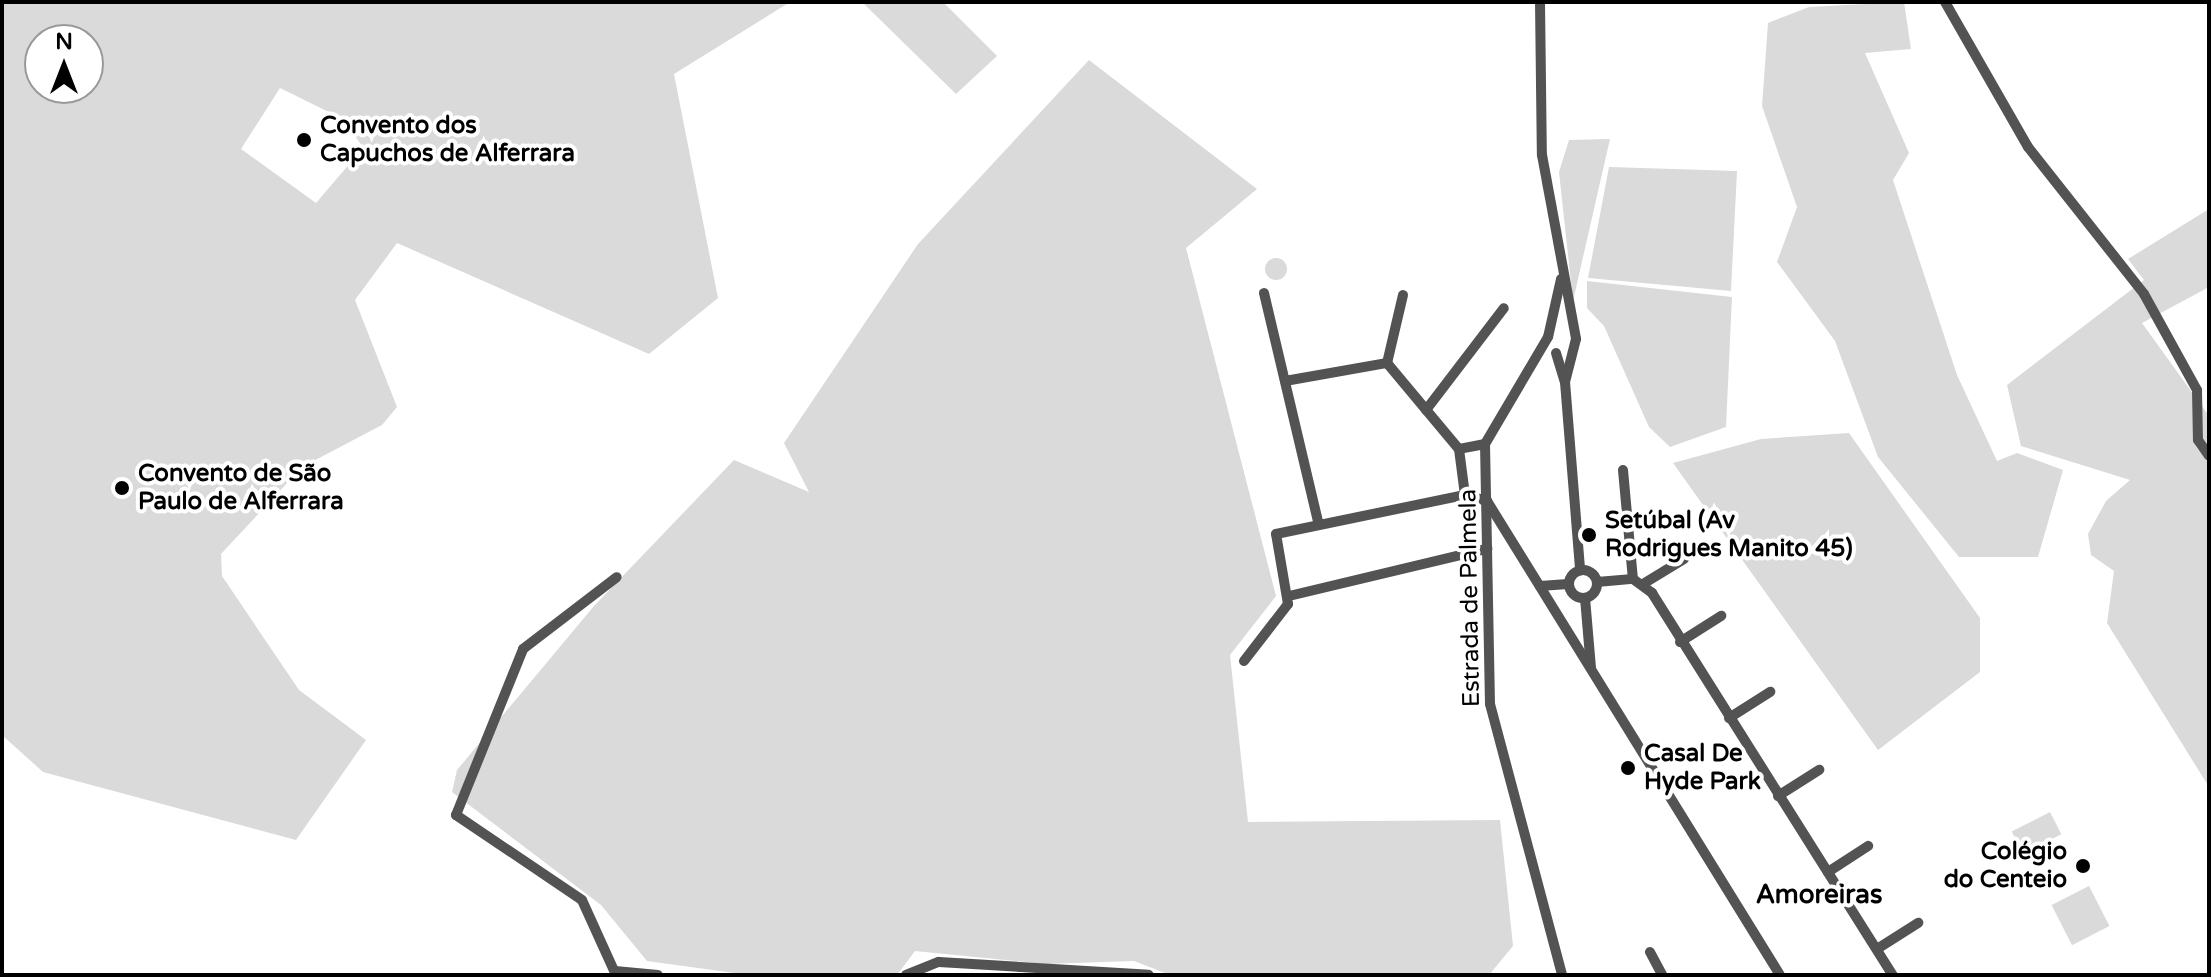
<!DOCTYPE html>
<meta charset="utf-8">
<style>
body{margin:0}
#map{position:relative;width:2211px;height:977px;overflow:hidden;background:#fff;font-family:"Varela Round",sans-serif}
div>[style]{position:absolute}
.green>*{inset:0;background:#dadada;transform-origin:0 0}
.round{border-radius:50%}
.minor>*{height:10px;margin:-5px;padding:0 5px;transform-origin:5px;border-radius:5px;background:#535353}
.minor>.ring{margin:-5px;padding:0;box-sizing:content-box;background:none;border:10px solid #535353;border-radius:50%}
.dots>*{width:22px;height:22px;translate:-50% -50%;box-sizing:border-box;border:4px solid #fff;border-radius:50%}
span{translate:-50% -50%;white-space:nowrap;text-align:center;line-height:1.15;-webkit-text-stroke:8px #fff;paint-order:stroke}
.poi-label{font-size:24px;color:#000;font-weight:700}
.left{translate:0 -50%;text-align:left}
.right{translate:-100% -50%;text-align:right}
.street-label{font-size:24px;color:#000}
.neighbourhood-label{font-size:26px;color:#000;font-weight:700}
.frame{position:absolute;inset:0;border:4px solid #000;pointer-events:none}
.north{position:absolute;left:24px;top:24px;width:80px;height:80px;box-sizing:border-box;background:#fff;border:2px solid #999;border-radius:50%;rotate:0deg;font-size:22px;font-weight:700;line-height:32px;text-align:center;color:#000}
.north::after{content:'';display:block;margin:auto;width:28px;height:36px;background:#000;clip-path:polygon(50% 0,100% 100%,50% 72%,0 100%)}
</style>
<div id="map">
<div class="green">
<div style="clip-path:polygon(evenodd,2px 2px,790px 2px,674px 74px,718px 298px,649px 354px,397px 243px,355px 300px,397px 407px,382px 425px,302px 467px,221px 554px,222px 576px,299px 690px,366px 740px,296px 840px,43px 772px,2px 735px,2px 2px,40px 40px,88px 40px,88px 88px,40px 88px,40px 40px,2px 2px,280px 88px,345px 120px,363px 148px,316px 203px,241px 149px,280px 88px)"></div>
<div style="clip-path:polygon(862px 2px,943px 2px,997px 56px,956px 94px)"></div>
<div style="clip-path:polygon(1904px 2px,1911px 49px,1865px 53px,1909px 153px,1893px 180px,1957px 375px,1997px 461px,2017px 453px,2063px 470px,2038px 557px,1959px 557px,1878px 457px,1835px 341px,1777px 262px,1797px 207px,1762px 106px,1768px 23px,1809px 7px)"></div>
<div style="clip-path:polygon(1089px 60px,1257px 189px,1186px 248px,1276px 596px,1230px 655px,1248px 822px,1500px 820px,1513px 946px,1489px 975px,1170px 975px,1134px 961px,1045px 964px,915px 951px,897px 975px,749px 975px,647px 961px,601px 905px,452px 792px,457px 770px,594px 606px,734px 460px,809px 492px,784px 443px,918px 244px)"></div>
<div style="clip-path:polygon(1610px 139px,1573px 301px,1559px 172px,1569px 140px)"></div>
<div style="clip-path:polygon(1609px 167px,1737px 171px,1731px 291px,1588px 278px)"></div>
<div style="clip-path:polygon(2209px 209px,2209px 287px,2142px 323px,2209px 416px,2209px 787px,2107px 623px,2114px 571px,2091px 555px,2088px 534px,2106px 501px,2130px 480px,2021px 446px,2007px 385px,2144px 280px,2128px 259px)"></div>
<div class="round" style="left:1265px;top:258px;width:22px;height:22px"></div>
<div style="clip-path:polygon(1587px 281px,1732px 297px,1726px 427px,1670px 447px,1649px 427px,1604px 326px,1587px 308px)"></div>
<div style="clip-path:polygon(1849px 433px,1980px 618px,1980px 672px,1878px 750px,1673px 463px,1761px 439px)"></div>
<div style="left:2050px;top:812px;width:25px;height:43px;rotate:63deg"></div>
<div style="left:2089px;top:886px;width:45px;height:42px;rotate:63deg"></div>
</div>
<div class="minor">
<div style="left:1540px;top:2px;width:153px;rotate:89.3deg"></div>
<div style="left:1542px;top:155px;width:187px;rotate:79.5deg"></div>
<div style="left:1576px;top:339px;width:44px;rotate:104.3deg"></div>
<div style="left:1945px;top:2px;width:167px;rotate:60.2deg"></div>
<div style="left:2028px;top:147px;width:187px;rotate:51.7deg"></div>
<div style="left:2144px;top:294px;width:110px;rotate:61.1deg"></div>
<div style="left:2197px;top:390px;width:50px;rotate:88.9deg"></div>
<div style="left:2198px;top:440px;width:19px;rotate:55deg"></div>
<div style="left:1561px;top:279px;width:59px;rotate:102.6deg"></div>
<div style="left:1548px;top:337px;width:124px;rotate:120.5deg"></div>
<div style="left:1485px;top:444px;width:260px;rotate:88.9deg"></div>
<div style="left:1490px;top:704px;width:280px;rotate:75.1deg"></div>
<div style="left:1264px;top:293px;width:238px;rotate:76.7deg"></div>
<div style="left:1403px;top:295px;width:70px;rotate:103.2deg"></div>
<div style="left:1387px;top:363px;width:112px;rotate:50.1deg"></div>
<div style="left:1556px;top:353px;width:30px;rotate:73deg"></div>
<div style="left:1565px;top:382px;width:189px;rotate:85.4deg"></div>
<div style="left:1285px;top:381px;width:104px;rotate:-10deg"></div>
<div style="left:1426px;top:410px;width:128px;rotate:-52.6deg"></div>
<div style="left:1485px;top:444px;width:26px;rotate:169deg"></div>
<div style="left:1459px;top:449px;width:46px;rotate:82.6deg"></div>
<div style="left:1465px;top:495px;width:23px;rotate:15deg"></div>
<div style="left:1623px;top:470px;width:109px;rotate:84.8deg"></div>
<div style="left:1487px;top:501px;width:557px;rotate:58.28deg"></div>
<div class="ring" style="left:1569px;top:570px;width:18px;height:18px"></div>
<div style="left:1597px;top:582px;width:36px;rotate:-5deg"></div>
<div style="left:1633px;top:579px;width:24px;rotate:36deg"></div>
<div style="left:1652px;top:593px;width:452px;rotate:57.8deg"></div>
<div style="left:1643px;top:584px;width:48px;rotate:-31.4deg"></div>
<div style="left:1540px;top:586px;width:28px;rotate:-4deg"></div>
<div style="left:1289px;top:596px;width:204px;rotate:-13.4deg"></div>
<div style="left:1585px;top:598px;width:70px;rotate:85.1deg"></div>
<div style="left:1680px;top:642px;width:49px;rotate:-32.4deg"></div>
<div style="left:1244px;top:661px;width:72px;rotate:-52.3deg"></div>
<div style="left:1288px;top:604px;width:71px;rotate:-99.7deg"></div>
<div style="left:1276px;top:534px;width:193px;rotate:-11.7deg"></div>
<div style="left:1729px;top:718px;width:49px;rotate:-32.4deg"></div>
<div style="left:1778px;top:796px;width:49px;rotate:-32.4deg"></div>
<div style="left:1828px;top:872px;width:48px;rotate:-33deg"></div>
<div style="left:1877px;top:949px;width:49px;rotate:-32.4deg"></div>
<div style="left:1650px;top:952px;width:26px;rotate:62deg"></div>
<div style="left:615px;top:971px;width:43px;rotate:5.3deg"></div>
<div style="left:616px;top:975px;width:82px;rotate:-114.4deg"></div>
<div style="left:582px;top:900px;width:152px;rotate:-146deg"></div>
<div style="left:456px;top:815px;width:179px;rotate:-68deg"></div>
<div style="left:523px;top:649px;width:118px;rotate:-37.5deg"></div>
<div style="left:906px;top:975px;width:35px;rotate:-22deg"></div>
<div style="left:939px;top:962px;width:210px;rotate:3.5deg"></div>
</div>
<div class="dots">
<div style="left:304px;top:140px;background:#000"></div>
<div style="left:122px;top:488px;background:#000"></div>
<div style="left:1589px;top:535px;background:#000"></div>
<div style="left:1628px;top:768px;background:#000"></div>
<div style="left:2083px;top:866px;background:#000"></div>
</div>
<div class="poi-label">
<span class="left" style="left:320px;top:140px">Convento dos<br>Capuchos de Alferrara</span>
<span class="left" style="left:138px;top:488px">Convento de São<br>Paulo de Alferrara</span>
<span class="left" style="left:1605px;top:535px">Setúbal (Av<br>Rodrigues Manito 45)</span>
<span class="left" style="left:1644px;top:768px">Casal De<br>Hyde Park</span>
<span class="right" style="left:2067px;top:866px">Colégio<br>do Centeio</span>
</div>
<div class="street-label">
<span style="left:1470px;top:598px;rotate:-91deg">Estrada de Palmela</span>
</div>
<div class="neighbourhood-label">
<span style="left:1819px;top:895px">Amoreiras</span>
</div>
<div class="frame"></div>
<div class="north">N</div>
</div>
